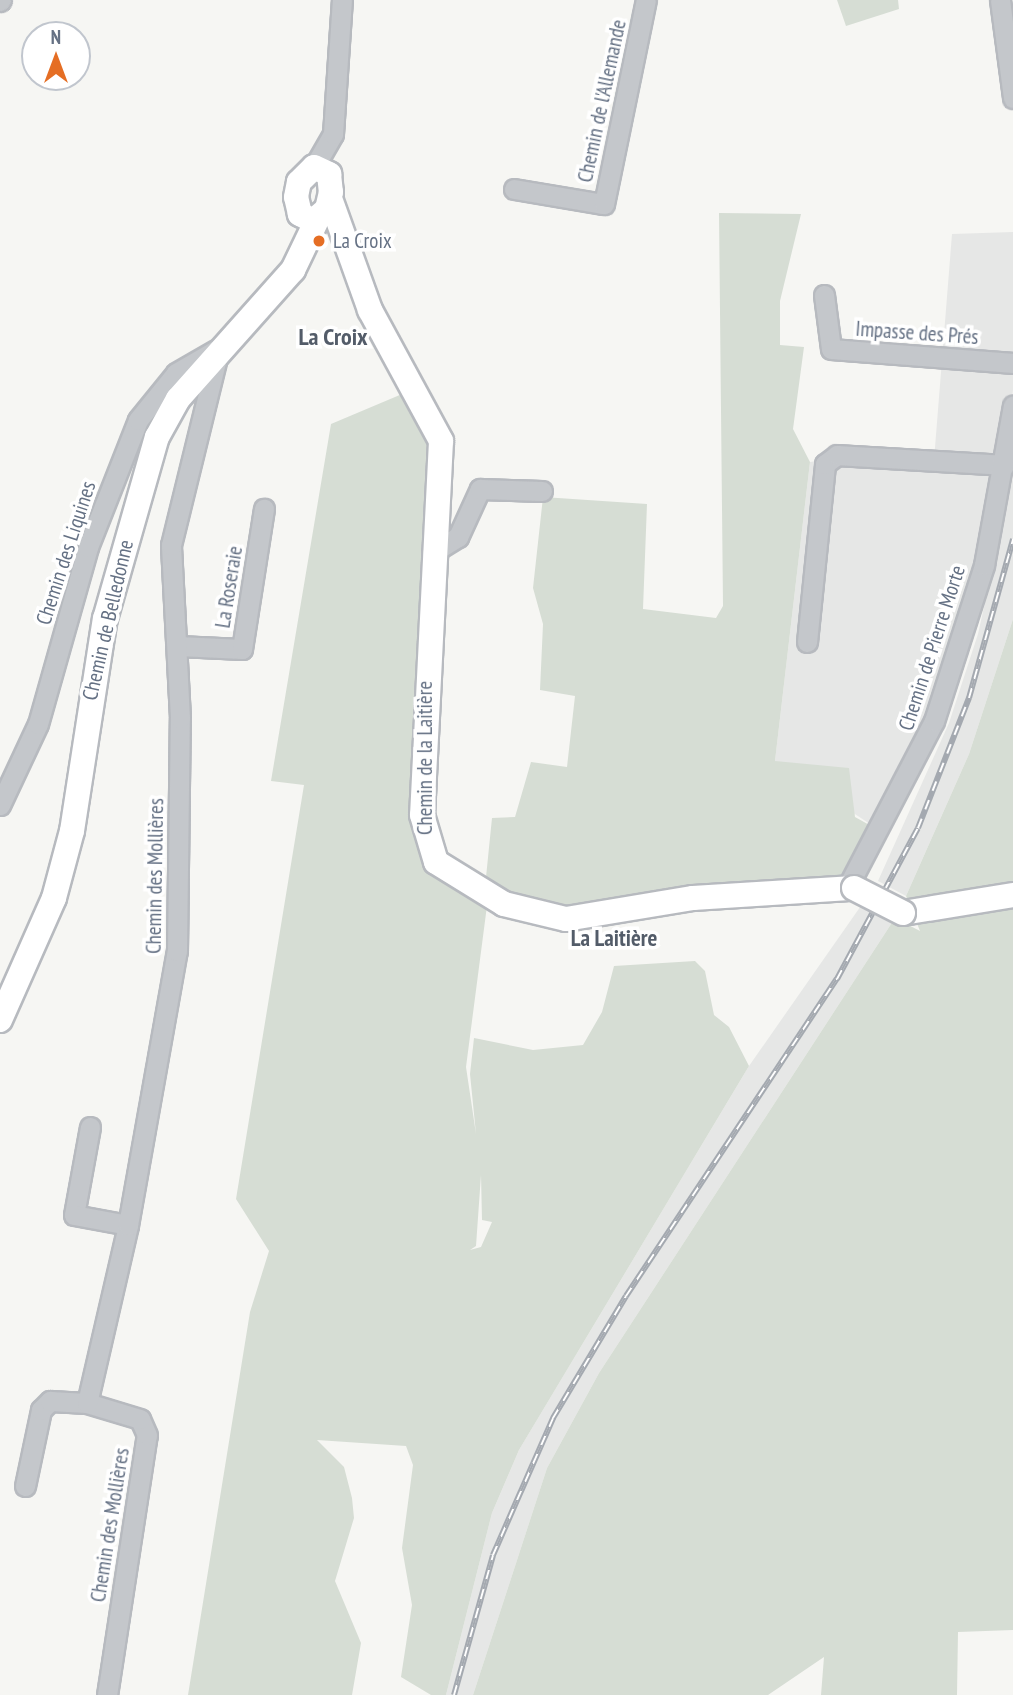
<!DOCTYPE html>
<meta charset="utf-8">
<style>
body{margin:0}
#map{position:relative;width:1013px;height:1695px;overflow:hidden;background:#f6f6f3;font-family:"PT Sans Narrow",sans-serif}
div>[style]{position:absolute}
.built>*{inset:0;background:#e6e7e6}
.green>*{inset:0;background:#d6ddd4}
.roads{filter:drop-shadow(2px 0 #b7babf) drop-shadow(-2px 0 #b7babf) drop-shadow(0 2px #b7babf) drop-shadow(0 -2px #b7babf)}
.minor>*{height:19px;margin:-9.5px;padding:0 9.5px;transform-origin:9.5px;border-radius:9.5px;background:#c4c7cb}
.major>*{height:24px;margin:-12px;padding:0 12px;transform-origin:12px;border-radius:12px;background:#fff}
.rail>*{height:6px;margin-top:-3px;transform-origin:0;background:repeating-linear-gradient(90deg,#fff 0 10px,#a4a9b0 0 20px);box-sizing:border-box;border-block:2px solid #a4a9b0}
.bridges{filter:drop-shadow(2px 0 #b7babf) drop-shadow(-2px 0 #b7babf) drop-shadow(0 2px #b7babf) drop-shadow(0 -2px #b7babf)}
.major-bridge>*{height:24px;margin:-12px;padding:0 12px;transform-origin:12px;border-radius:12px;background:#fff}
.dots>*{width:19px;height:19px;translate:-50% -50%;box-sizing:border-box;border:4px solid #fff;border-radius:50%}
span{translate:-50% -50%;white-space:nowrap;text-align:center;line-height:1.15;-webkit-text-stroke:7px #fff;paint-order:stroke}
.street-label{font-size:21px;color:#657184}
.poi-label{font-size:21px;color:#657184}
.left{translate:0 -50%;text-align:left}
.neighbourhood-label{font-size:23px;color:#535c69;font-weight:700}
.quarter-label{font-size:24px;color:#535c69;font-weight:700}
.north{position:absolute;left:21px;top:21px;width:70px;height:70px;box-sizing:border-box;background:#fff;border:2px solid #c1c6ce;border-radius:50%;rotate:0deg;font-size:19px;font-weight:700;line-height:28px;text-align:center;color:#657184}
.north::after{content:'';display:block;margin:auto;width:24px;height:32px;background:#e56e24;clip-path:polygon(50% 0,100% 100%,50% 72%,0 100%)}
</style>
<div id="map">
<div class="built">
<div style="clip-path:polygon(1013px 232px,1013px 390px,1005px 465px,962px 639px,882px 832px,775px 761px,810px 462px,852px 456px,934px 460px,952px 234px)"></div>
<div style="clip-path:polygon(1013px 477px,1013px 619px,969px 754px,906px 896px,878px 881px,949px 723px,978px 634px)"></div>
<div style="clip-path:polygon(865px 900px,895px 918px,599px 1373px,547px 1468px,473px 1695px,446px 1695px,492px 1513px,519px 1450px,749px 1066px)"></div>
</div>
<div class="green">
<div style="clip-path:polygon(837px 0,898px 0,899px 9px,846px 26px)"></div>
<div style="clip-path:polygon(evenodd,719px 213px,801px 214px,780px 301px,780px 345px,804px 347px,793px 429px,810px 462px,775px 761px,849px 768px,855px 817px,882px 832px,847px 888px,604px 916px,488px 898px,466px 1067px,476px 1134px,470px 1074px,474px 1038px,533px 1050px,583px 1045px,602px 1012px,614px 966px,695px 961px,705px 971px,714px 1015px,729px 1027px,749px 1066px,519px 1450px,492px 1513px,446px 1695px,431px 1695px,401px 1677px,412px 1605px,402px 1548px,413px 1465px,406px 1446px,317px 1440px,344px 1467px,352px 1498px,354px 1518px,335px 1581px,361px 1643px,352px 1695px,188px 1695px,250px 1312px,269px 1251px,236px 1199px,304px 785px,271px 781px,331px 424px,414px 389px,438px 428px,419px 841px,485px 887px,492px 818px,515px 817px,531px 762px,567px 767px,575px 696px,540px 690px,543px 624px,533px 588px,543px 497px,647px 504px,643px 609px,716px 618px,723px 606px,719px 213px,481px 1175px,482px 1220px,492px 1222px,481px 1247px,470px 1250px,476px 1246px,481px 1175px)"></div>
<div style="clip-path:polygon(1013px 619px,1013px 1630px,958px 1632px,957px 1695px,821px 1695px,824px 1657px,768px 1695px,473px 1695px,547px 1468px,599px 1373px,895px 918px,920px 931px,906px 896px,969px 754px)"></div>
</div>
<div class="roads">
<div class="minor">
<div style="left:1000px;top:0;width:99px;rotate:82.4deg"></div>
<div style="left:0;top:1px;width:1px;rotate:-45deg"></div>
<div style="left:314px;top:167px;width:38px;rotate:-60deg"></div>
<div style="left:333px;top:134px;width:134px;rotate:-86.2deg"></div>
<div style="left:514px;top:189px;width:91px;rotate:9.5deg"></div>
<div style="left:604px;top:204px;width:208px;rotate:-78.4deg"></div>
<div style="left:824px;top:295px;width:54px;rotate:82.6deg"></div>
<div style="left:831px;top:349px;width:183px;rotate:4.4deg"></div>
<div style="left:432px;top:553px;width:31px;rotate:-32deg"></div>
<div style="left:458px;top:537px;width:53px;rotate:-65.4deg"></div>
<div style="left:480px;top:489px;width:62px;rotate:1.8deg"></div>
<div style="left:807px;top:642px;width:179px;rotate:-84.2deg"></div>
<div style="left:825px;top:464px;width:15px;rotate:-37deg"></div>
<div style="left:837px;top:455px;width:168px;rotate:3.4deg"></div>
<div style="left:178px;top:646px;width:64px;rotate:2.7deg"></div>
<div style="left:242px;top:649px;width:142px;rotate:-81.1deg"></div>
<div style="left:0;top:805px;width:89px;rotate:-64.9deg"></div>
<div style="left:38px;top:724px;width:184px;rotate:-74.2deg"></div>
<div style="left:88px;top:547px;width:136px;rotate:-68.5deg"></div>
<div style="left:138px;top:420px;width:60px;rotate:-51deg"></div>
<div style="left:176px;top:373px;width:46px;rotate:-29.9deg"></div>
<div style="left:847px;top:888px;width:188px;rotate:-62.5deg"></div>
<div style="left:934px;top:721px;width:164px;rotate:-72.2deg"></div>
<div style="left:984px;top:565px;width:162px;rotate:-79.7deg"></div>
<div style="left:90px;top:1127px;width:89px;rotate:100.3deg"></div>
<div style="left:74px;top:1215px;width:55px;rotate:10.5deg"></div>
<div style="left:25px;top:1486px;width:78px;rotate:-78.1deg"></div>
<div style="left:41px;top:1410px;width:13px;rotate:-45deg"></div>
<div style="left:50px;top:1401px;width:37px;rotate:3deg"></div>
<div style="left:107px;top:1695px;width:263px;rotate:-81.3deg"></div>
<div style="left:147px;top:1435px;width:17px;rotate:-114deg"></div>
<div style="left:140px;top:1419px;width:55px;rotate:-163.2deg"></div>
<div style="left:87px;top:1403px;width:183px;rotate:-77deg"></div>
<div style="left:128px;top:1225px;width:278px;rotate:-79.9deg"></div>
<div style="left:177px;top:951px;width:233px;rotate:-89.3deg"></div>
<div style="left:180px;top:718px;width:173px;rotate:-93deg"></div>
<div style="left:171px;top:545px;width:193px;rotate:-76.2deg"></div>
</div>
<div class="major">
<div style="left:314px;top:167px;width:17px;rotate:25deg"></div>
<div style="left:329px;top:174px;width:18px;rotate:84deg"></div>
<div style="left:331px;top:192px;width:17px;rotate:103deg"></div>
<div style="left:327px;top:209px;width:18px;rotate:139deg"></div>
<div style="left:313px;top:221px;width:15px;rotate:-152deg"></div>
<div style="left:300px;top:214px;width:17px;rotate:-103deg"></div>
<div style="left:296px;top:197px;width:15px;rotate:-79deg"></div>
<div style="left:299px;top:182px;width:21px;rotate:-45deg"></div>
<div style="left:331px;top:201px;width:116px;rotate:70.3deg"></div>
<div style="left:370px;top:310px;width:149px;rotate:61.5deg"></div>
<div style="left:441px;top:441px;width:374px;rotate:92.9deg"></div>
<div style="left:422px;top:815px;width:49px;rotate:73.4deg"></div>
<div style="left:436px;top:862px;width:80px;rotate:31.7deg"></div>
<div style="left:504px;top:904px;width:64px;rotate:13.6deg"></div>
<div style="left:566px;top:919px;width:129px;rotate:-9.4deg"></div>
<div style="left:693px;top:898px;width:161px;rotate:-3.6deg"></div>
<div style="left:903px;top:913px;width:111px;rotate:-9.3deg"></div>
<div style="left:0;top:1020px;width:133px;rotate:-66.1deg"></div>
<div style="left:54px;top:898px;width:69px;rotate:-75deg"></div>
<div style="left:72px;top:831px;width:215px;rotate:-81.2deg"></div>
<div style="left:105px;top:619px;width:189px;rotate:-74.1deg"></div>
<div style="left:157px;top:437px;width:43px;rotate:-61.1deg"></div>
<div style="left:178px;top:399px;width:173px;rotate:-48.3deg"></div>
<div style="left:293px;top:270px;width:55px;rotate:-64.4deg"></div>
</div>
</div>
<div class="rail">
<div style="left:454px;top:1695px;width:145px;rotate:-74.4deg"></div>
<div style="left:493px;top:1555px;width:150px;rotate:-66.3deg"></div>
<div style="left:553px;top:1418px;width:142px;rotate:-59.1deg"></div>
<div style="left:626px;top:1296px;width:381px;rotate:-56.4deg"></div>
<div style="left:837px;top:979px;width:171px;rotate:-61.8deg"></div>
<div style="left:918px;top:828px;width:140px;rotate:-68.6deg"></div>
<div style="left:969px;top:698px;width:165px;rotate:-74.5deg"></div>
</div>
<div class="bridges">
<div class="major-bridge">
<div style="left:854px;top:888px;width:55px;rotate:27deg"></div>
</div>
</div>
<div class="dots">
<div style="left:319px;top:241px;background:#e56e24"></div>
</div>
<div class="street-label">
<span style="left:602px;top:101px;rotate:-78deg">Chemin de l'Allemande</span>
<span style="left:917px;top:333px;rotate:4deg">Impasse des Prés</span>
<span style="left:66px;top:553px;rotate:-72deg">Chemin des Liquines</span>
<span style="left:229px;top:587px;rotate:-81deg">La Roseraie</span>
<span style="left:108px;top:620px;rotate:-77deg">Chemin de Belledonne</span>
<span style="left:932px;top:648px;rotate:-72deg">Chemin de Pierre Morte</span>
<span style="left:425px;top:758px;rotate:-90deg">Chemin de la Laitière</span>
<span style="left:155px;top:876px;rotate:-89deg">Chemin des Mollières</span>
<span style="left:110px;top:1525px;rotate:-81deg">Chemin des Mollières</span>
</div>
<div class="poi-label">
<span class="left" style="left:333px;top:241px">La Croix</span>
</div>
<div class="neighbourhood-label">
<span style="left:614px;top:938px">La Laitière</span>
</div>
<div class="quarter-label">
<span style="left:333px;top:337px">La Croix</span>
</div>
<div class="north">N</div>
</div>
